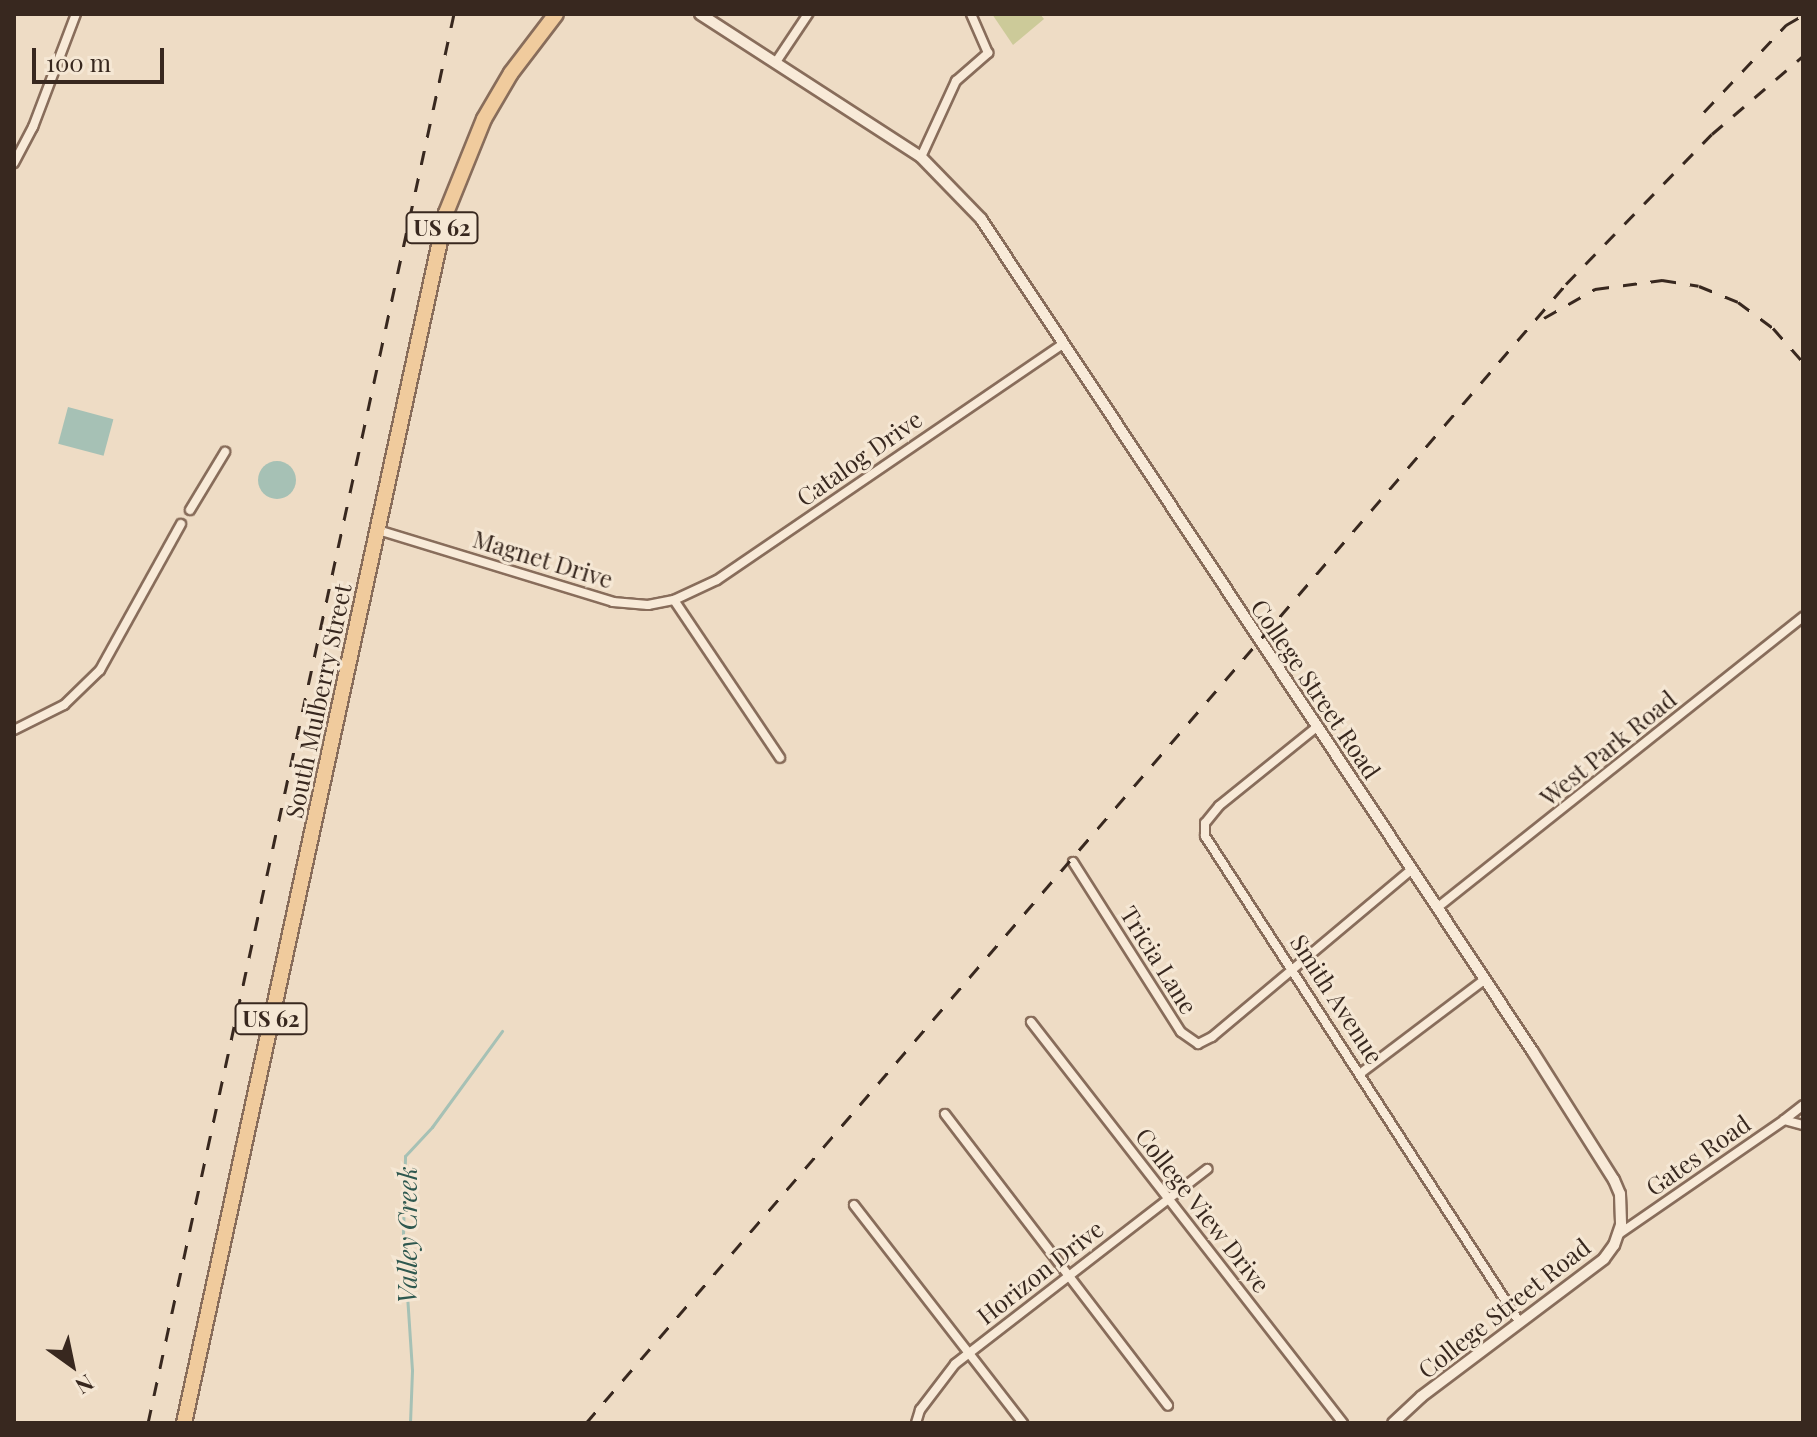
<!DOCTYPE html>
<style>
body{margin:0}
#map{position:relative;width:1817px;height:1437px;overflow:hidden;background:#eedcc5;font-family:"Playfair Display",serif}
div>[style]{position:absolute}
.green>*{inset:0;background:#ccca99}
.water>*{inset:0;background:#a6c1b5;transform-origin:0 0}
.round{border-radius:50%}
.stream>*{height:3px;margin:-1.5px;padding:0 1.5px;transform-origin:1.5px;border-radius:1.5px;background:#a6c1b5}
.roads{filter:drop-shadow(2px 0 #886d5b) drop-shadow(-2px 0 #886d5b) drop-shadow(0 2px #886d5b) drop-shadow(0 -2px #886d5b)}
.minor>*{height:8px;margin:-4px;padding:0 4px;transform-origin:4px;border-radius:4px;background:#f8ead8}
.tertiary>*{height:10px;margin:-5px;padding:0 5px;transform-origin:5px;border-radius:5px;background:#f8ead8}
.primary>*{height:14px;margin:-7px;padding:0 7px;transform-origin:7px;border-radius:7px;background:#f0cb9d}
.rail>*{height:3px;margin-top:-1.5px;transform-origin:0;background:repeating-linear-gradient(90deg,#38281f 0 14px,transparent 0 28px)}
span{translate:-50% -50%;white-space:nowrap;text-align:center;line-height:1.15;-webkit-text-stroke:6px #f5e7d4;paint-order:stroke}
.shield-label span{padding:2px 6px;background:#f5e7d4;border:2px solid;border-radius:6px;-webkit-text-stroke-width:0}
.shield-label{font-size:22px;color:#38281f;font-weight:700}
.street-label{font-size:24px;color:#38281f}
.water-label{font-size:26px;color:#2e584f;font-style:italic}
.frame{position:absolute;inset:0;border:16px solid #38281f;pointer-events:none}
.north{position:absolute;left:32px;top:1325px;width:80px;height:80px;-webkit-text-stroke:6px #f5e7d4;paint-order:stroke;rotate:147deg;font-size:22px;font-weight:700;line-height:32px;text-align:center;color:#38281f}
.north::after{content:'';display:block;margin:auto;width:28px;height:36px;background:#38281f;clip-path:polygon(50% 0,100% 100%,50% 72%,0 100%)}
.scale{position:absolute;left:32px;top:48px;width:132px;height:36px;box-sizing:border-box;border:4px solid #38281f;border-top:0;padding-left:10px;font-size:24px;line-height:28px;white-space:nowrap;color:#38281f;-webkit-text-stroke:6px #f5e7d4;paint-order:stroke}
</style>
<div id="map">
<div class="green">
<div style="clip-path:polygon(992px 14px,1040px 14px,1044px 19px,1013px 45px)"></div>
</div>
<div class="water">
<div style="left:68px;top:407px;width:47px;height:38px;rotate:15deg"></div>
<div class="round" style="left:258px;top:461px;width:38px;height:38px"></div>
</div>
<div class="stream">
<div style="left:410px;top:1423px;width:53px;rotate:-87.8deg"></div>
<div style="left:412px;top:1370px;width:136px;rotate:-93.8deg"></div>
<div style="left:403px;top:1234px;width:78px;rotate:-88.5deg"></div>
<div style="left:405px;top:1156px;width:40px;rotate:-47deg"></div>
<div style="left:432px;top:1127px;width:119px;rotate:-53.9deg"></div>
</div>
<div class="roads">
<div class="minor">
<div style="left:776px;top:62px;width:58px;rotate:-56.3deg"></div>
<div style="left:921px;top:157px;width:84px;rotate:-65.3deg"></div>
<div style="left:956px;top:81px;width:43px;rotate:-41.2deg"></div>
<div style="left:988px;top:53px;width:43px;rotate:-113.6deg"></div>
<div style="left:14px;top:163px;width:41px;rotate:-62.2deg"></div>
<div style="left:33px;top:127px;width:121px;rotate:-69.2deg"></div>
<div style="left:190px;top:510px;width:68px;rotate:-58.9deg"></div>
<div style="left:378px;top:530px;width:246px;rotate:17deg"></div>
<div style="left:613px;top:602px;width:35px;rotate:5deg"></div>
<div style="left:648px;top:605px;width:26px;rotate:-11deg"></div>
<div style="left:674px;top:600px;width:47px;rotate:-24.9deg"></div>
<div style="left:717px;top:580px;width:420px;rotate:-34.3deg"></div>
<div style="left:674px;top:600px;width:190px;rotate:56.1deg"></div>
<div style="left:1318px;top:726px;width:127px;rotate:141.1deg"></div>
<div style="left:1219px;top:806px;width:22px;rotate:129deg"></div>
<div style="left:1205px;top:823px;width:13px;rotate:90deg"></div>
<div style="left:1205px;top:836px;width:580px;rotate:57.1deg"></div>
<div style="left:14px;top:730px;width:56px;rotate:-26.6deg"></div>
<div style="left:64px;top:705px;width:50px;rotate:-44.2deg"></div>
<div style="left:100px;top:670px;width:167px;rotate:-61deg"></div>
<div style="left:1073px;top:862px;width:201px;rotate:57.6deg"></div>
<div style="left:1181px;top:1032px;width:21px;rotate:35deg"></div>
<div style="left:1198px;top:1044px;width:16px;rotate:-27deg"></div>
<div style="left:1212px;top:1037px;width:260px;rotate:-40deg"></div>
<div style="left:1437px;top:908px;width:468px;rotate:-38.5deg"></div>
<div style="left:1031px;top:1022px;width:508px;rotate:52.12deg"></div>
<div style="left:1361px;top:1073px;width:154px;rotate:-37.1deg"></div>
<div style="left:945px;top:1114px;width:367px;rotate:52.6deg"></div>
<div style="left:1784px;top:1120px;width:24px;rotate:-38deg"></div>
<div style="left:854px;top:1205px;width:276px;rotate:52.2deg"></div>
<div style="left:1619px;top:1234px;width:201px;rotate:-34.6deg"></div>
<div style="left:1784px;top:1120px;width:20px;rotate:15deg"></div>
<div style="left:916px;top:1423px;width:14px;rotate:-73deg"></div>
<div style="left:920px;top:1410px;width:58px;rotate:-52.7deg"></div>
<div style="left:955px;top:1364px;width:319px;rotate:-37.7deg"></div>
</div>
<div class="tertiary">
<div style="left:700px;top:14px;width:263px;rotate:32.9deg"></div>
<div style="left:921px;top:157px;width:86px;rotate:45.9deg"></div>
<div style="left:981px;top:219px;width:999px;rotate:56.47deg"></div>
<div style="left:1533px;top:1052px;width:151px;rotate:57.7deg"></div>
<div style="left:1614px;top:1180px;width:15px;rotate:67deg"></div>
<div style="left:1620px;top:1194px;width:31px;rotate:88deg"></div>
<div style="left:1621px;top:1225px;width:21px;rotate:109deg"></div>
<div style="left:1614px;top:1245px;width:17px;rotate:126deg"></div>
<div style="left:1604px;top:1259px;width:229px;rotate:143deg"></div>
<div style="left:1421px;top:1397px;width:38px;rotate:137deg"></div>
</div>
<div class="primary">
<div style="left:184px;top:1423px;width:1238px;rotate:-77.78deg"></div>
<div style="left:446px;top:213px;width:101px;rotate:-68deg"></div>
<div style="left:484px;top:119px;width:53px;rotate:-59.6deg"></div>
<div style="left:511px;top:73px;width:74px;rotate:-52.7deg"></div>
</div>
</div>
<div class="rail">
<div style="left:1704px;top:112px;width:120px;rotate:-46.7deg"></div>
<div style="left:1786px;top:25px;width:20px;rotate:-30deg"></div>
<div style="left:1544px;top:318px;width:59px;rotate:-29.6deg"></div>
<div style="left:1595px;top:289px;width:68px;rotate:-7.7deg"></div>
<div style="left:1662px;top:280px;width:37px;rotate:9deg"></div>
<div style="left:1699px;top:286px;width:42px;rotate:22.3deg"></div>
<div style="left:1738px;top:302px;width:44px;rotate:36.6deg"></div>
<div style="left:1773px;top:328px;width:45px;rotate:48.6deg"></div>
<div style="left:148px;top:1423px;width:1442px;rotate:-77.75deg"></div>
<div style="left:586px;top:1423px;width:1503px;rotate:-49.29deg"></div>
<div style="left:1566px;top:284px;width:209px;rotate:-45.8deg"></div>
<div style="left:1712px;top:134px;width:120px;rotate:-40.6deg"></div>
</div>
<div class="shield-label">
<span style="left:442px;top:228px">US 62</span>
<span style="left:271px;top:1019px">US 62</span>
</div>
<div class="street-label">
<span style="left:859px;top:458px;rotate:-35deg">Catalog Drive</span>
<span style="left:543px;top:559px;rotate:17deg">Magnet Drive</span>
<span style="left:1316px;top:689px;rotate:56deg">College Street Road</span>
<span style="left:318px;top:701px;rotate:-78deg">South Mulberry Street</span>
<span style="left:1608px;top:748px;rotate:-39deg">West Park Road</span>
<span style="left:1159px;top:960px;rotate:58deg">Tricia Lane</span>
<span style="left:1337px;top:999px;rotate:57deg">Smith Avenue</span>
<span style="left:1698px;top:1155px;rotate:-35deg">Gates Road</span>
<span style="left:1203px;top:1210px;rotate:52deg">College View Drive</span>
<span style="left:1040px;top:1272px;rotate:-38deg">Horizon Drive</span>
<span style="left:1504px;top:1308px;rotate:-38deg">College Street Road</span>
</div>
<div class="water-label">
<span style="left:407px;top:1235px;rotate:-90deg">Valley Creek</span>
</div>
<div class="frame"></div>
<div class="north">N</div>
<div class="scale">100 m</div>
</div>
